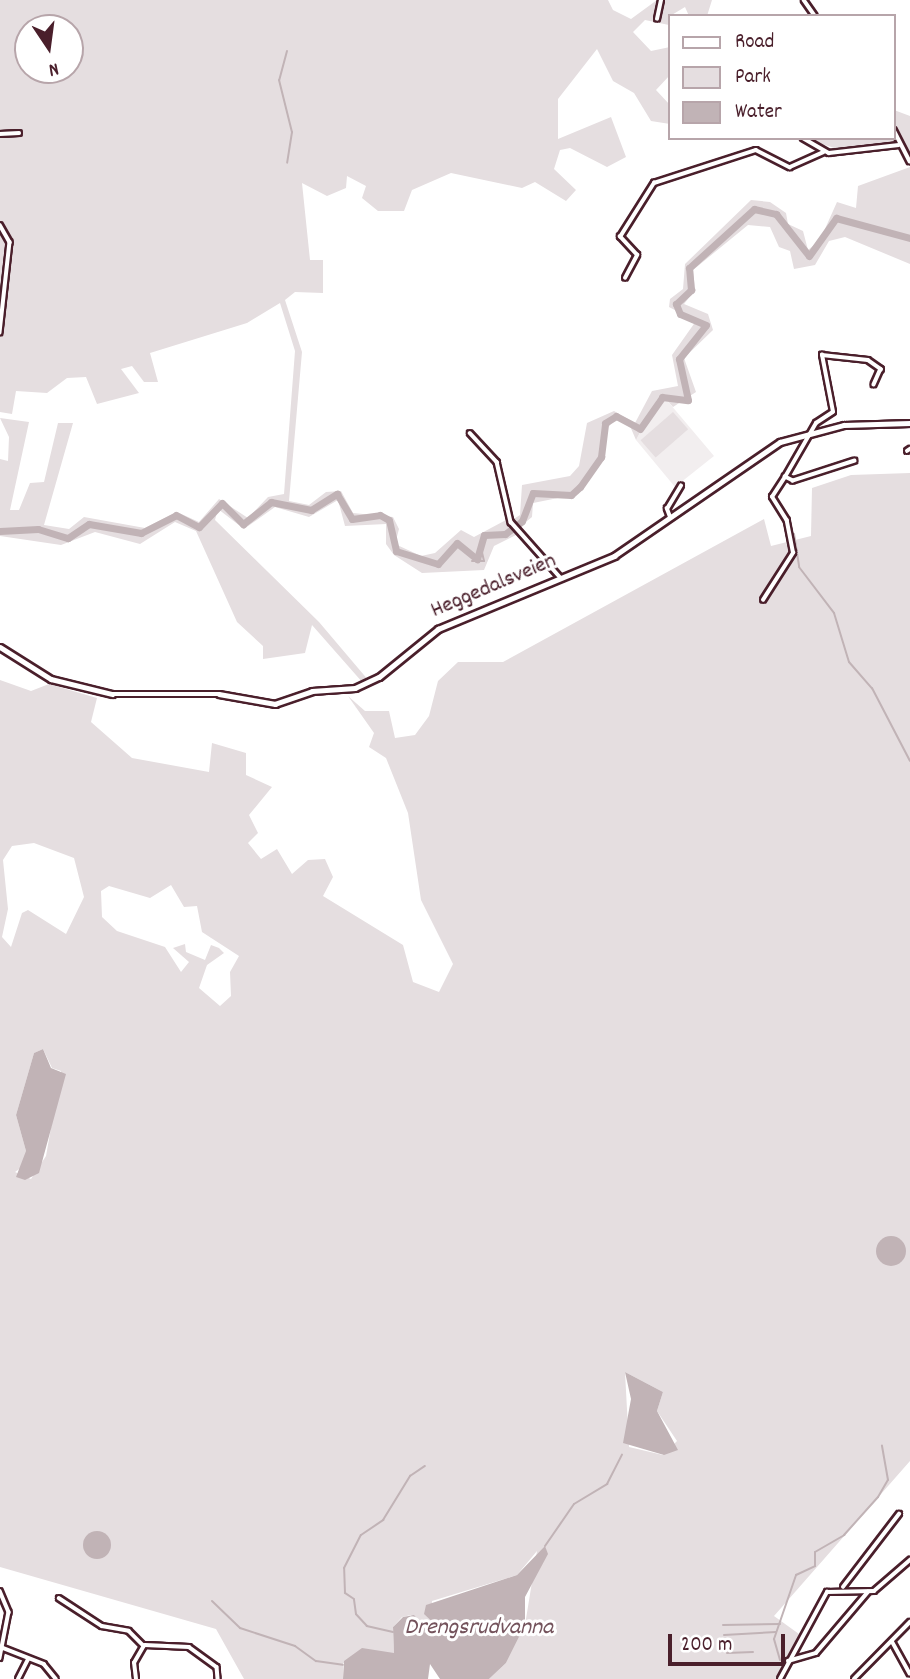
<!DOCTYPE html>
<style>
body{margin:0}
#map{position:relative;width:910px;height:1679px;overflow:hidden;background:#fff;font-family:Dekko,sans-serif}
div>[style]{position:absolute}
.built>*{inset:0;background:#f2eeef}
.green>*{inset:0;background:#e5dee0;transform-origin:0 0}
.water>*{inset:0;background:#c1b3b6}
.round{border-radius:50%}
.stream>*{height:2px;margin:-1px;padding:0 1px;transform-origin:1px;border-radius:1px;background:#c1b3b6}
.river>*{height:7px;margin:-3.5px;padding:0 3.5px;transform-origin:3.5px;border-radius:3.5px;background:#c1b3b6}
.roads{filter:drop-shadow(2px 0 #4a1f2b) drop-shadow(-2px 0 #4a1f2b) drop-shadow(0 2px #4a1f2b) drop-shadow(0 -2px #4a1f2b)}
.minor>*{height:3.5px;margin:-1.75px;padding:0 1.75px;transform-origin:1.75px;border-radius:1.75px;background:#fff}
.secondary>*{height:4.5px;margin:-2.25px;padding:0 2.25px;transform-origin:2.25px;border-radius:2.25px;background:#fff}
span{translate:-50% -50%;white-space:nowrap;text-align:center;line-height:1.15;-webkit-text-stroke:6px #fff;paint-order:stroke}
.street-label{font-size:23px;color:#4a1f2b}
.water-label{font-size:24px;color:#74535c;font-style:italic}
.legend{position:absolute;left:668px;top:14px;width:228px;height:126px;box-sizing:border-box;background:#fff;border:2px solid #b7a5aa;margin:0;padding:9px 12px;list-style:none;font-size:21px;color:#4a1f2b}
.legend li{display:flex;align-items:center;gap:14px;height:35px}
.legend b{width:35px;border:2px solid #b7a5aa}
.north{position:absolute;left:14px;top:14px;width:70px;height:70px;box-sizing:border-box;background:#fff;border:2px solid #b7a5aa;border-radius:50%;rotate:167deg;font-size:19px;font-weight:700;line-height:28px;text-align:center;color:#4a1f2b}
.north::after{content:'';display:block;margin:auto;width:24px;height:32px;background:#4a1f2b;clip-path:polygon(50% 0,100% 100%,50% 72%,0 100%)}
.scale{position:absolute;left:668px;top:1634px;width:117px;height:32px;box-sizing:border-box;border:4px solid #4a1f2b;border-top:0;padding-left:9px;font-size:21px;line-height:24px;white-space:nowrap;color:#4a1f2b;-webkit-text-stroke:5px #fff;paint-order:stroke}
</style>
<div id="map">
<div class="built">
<div style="clip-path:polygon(665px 398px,714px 456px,675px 487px,636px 440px,657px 400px)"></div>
</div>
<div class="green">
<div style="clip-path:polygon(evenodd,0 0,608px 0,613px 10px,631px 19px,657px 0,712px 0,707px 16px,689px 16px,685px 7px,670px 16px,669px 25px,645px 20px,633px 32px,651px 51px,670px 47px,670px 75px,656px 90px,670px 105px,670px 124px,651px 121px,634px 93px,613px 81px,597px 49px,558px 99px,558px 139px,611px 117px,626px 157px,607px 167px,570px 148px,560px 150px,554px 169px,576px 190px,566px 201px,535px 182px,522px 188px,451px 173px,412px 190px,404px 211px,378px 211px,362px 198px,366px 186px,347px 176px,346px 188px,327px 196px,302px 183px,310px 260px,323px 260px,323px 293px,295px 292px,285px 300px,302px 352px,289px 501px,309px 505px,326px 492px,341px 491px,353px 513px,393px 517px,399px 529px,395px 544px,421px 556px,435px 553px,461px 530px,474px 537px,506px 520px,520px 533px,494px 546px,484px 570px,422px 573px,394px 555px,386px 544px,386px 524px,345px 526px,338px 500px,309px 517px,275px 507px,244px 529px,218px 509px,215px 520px,319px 622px,369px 681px,363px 683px,312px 625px,305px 653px,263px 659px,263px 646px,237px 622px,196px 531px,175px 522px,140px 544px,95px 532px,61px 545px,0 536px,0 459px,8px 461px,9px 437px,0 418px,29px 422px,10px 510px,19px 510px,30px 483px,44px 482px,58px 423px,73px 423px,44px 525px,69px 529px,84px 517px,145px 528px,177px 512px,199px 522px,219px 499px,248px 518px,268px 497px,284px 494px,295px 351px,280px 303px,247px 323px,150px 353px,158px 382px,144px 382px,132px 366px,121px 369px,139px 393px,97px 404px,86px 377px,67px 378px,47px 393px,16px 391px,12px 414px,0 412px,0 0,28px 28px,70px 28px,70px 70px,28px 70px,28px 28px)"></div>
<div style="clip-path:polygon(894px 110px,910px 116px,910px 160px,899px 144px,851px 153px,802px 138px,894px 138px)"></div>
<div style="clip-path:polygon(910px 167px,910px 264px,845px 237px,829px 241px,815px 265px,794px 269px,790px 251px,779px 247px,770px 227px,748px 225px,693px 270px,695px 290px,684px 304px,708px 314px,713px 330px,684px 358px,696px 392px,673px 407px,665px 398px,657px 400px,636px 440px,630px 426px,615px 419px,602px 435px,605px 457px,578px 494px,533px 503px,532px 517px,517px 529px,509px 522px,520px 515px,522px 485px,570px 476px,579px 466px,587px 423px,614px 411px,635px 423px,652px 391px,678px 386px,672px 355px,696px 321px,669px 307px,670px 299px,683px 289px,685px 264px,751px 200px,770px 202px,786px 213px,788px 224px,803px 231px,808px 250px,820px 240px,837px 202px,856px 208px,858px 186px)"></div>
<div style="left:673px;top:412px;width:23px;height:43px;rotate:49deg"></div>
<div style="clip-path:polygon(evenodd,910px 473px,910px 1461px,774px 1616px,799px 1634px,779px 1679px,489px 1679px,506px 1663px,525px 1625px,537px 1551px,517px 1575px,432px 1601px,431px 1622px,439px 1628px,431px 1636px,411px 1615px,402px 1617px,393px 1627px,394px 1653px,343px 1663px,343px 1679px,244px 1679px,216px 1629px,0 1567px,0 680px,31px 691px,49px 684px,97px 698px,91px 722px,132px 758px,209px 772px,212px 743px,246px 753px,246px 775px,272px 787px,249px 815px,258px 833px,248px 843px,261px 859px,277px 849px,292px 874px,308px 860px,325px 859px,333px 877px,323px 896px,403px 945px,413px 982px,439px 992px,453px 964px,421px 900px,408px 813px,386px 758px,369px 747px,374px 733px,348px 696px,365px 711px,389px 711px,395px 738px,415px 735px,429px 716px,438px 681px,458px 662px,503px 662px,764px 519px,771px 546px,811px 536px,812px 488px,851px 475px,910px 473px,34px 843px,74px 858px,84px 897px,66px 934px,28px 910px,22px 913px,11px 947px,2px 937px,8px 909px,3px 860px,12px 846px,34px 843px,910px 473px,171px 885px,184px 907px,197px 906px,202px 932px,239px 956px,230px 972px,231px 996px,220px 1006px,199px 988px,207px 965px,224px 953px,219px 948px,211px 945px,205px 960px,186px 952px,185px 944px,173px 948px,189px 962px,181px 972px,165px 947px,117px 931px,102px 917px,101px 891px,109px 886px,150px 898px,171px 885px,910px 473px,43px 1049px,52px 1068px,61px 1071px,46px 1156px,31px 1179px,15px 1172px,25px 1165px,26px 1151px,16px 1115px,34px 1053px,43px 1049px,910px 473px,625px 1372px,663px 1392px,657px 1411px,677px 1441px,663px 1455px,629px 1447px,625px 1372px)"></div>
</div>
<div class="water">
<div style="clip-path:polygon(43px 1049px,51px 1068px,66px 1074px,39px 1173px,25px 1180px,16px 1177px,26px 1151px,16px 1115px,34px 1053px)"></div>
<div class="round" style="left:876px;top:1236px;width:30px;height:30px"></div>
<div style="clip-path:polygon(625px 1372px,663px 1392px,657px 1411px,678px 1450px,664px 1455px,623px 1443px,631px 1399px)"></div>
<div class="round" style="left:83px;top:1531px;width:28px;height:28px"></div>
<div style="clip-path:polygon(545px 1546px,548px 1554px,525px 1597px,525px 1625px,506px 1663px,489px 1679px,440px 1679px,430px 1664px,428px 1679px,343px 1679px,344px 1661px,362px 1648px,394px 1653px,393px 1627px,403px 1617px,414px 1615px,431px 1636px,439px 1628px,424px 1614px,426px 1605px,517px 1575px)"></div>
</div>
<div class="stream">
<div style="left:287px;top:51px;width:30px;rotate:105deg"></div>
<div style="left:279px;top:80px;width:54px;rotate:76deg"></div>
<div style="left:292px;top:132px;width:31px;rotate:99deg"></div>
<div style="left:794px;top:534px;width:33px;rotate:81deg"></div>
<div style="left:799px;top:567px;width:58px;rotate:52.7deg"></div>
<div style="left:834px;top:613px;width:51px;rotate:73deg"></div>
<div style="left:849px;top:662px;width:35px;rotate:49deg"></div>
<div style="left:872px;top:688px;width:82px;rotate:62.5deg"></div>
<div style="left:472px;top:561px;width:12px"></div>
<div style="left:484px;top:561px;width:9px;rotate:-103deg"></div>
<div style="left:545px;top:1546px;width:51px;rotate:-55.4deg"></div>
<div style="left:574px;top:1504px;width:39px;rotate:-31deg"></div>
<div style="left:607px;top:1484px;width:33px;rotate:-63deg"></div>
<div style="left:212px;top:1601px;width:39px;rotate:44deg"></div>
<div style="left:240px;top:1628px;width:58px;rotate:18.1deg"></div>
<div style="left:295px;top:1646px;width:26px;rotate:36deg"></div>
<div style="left:316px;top:1661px;width:27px;rotate:8deg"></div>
<div style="left:723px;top:1625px;width:57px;rotate:-1deg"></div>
<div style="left:393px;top:1632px;width:27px;rotate:-167deg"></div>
<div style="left:367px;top:1626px;width:16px;rotate:-133deg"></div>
<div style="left:356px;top:1614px;width:15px;rotate:-98deg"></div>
<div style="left:354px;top:1599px;width:11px;rotate:-146deg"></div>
<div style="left:345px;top:1593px;width:25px;rotate:-92deg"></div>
<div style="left:344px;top:1568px;width:37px;rotate:-63deg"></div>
<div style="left:361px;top:1535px;width:27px;rotate:-34deg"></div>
<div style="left:383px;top:1520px;width:52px;rotate:-58.5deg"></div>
<div style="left:410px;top:1476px;width:18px;rotate:-34deg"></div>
<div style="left:724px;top:1635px;width:52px;rotate:-3.3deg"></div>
<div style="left:727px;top:1653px;width:26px;rotate:-2deg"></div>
<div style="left:780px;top:1660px;width:22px;rotate:-106deg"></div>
<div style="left:774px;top:1639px;width:68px;rotate:-71deg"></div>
<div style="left:796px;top:1575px;width:21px;rotate:-25deg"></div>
<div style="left:815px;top:1566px;width:14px;rotate:-90deg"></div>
<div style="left:815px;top:1552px;width:34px;rotate:-30deg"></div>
<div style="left:844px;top:1535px;width:51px;rotate:-48.2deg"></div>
<div style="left:878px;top:1497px;width:20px;rotate:-60deg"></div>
<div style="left:888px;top:1480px;width:35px;rotate:-100deg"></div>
</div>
<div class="river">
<div style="left:0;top:531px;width:38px;rotate:-3deg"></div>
<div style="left:38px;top:529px;width:31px;rotate:17deg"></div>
<div style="left:68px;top:538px;width:25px;rotate:-34deg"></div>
<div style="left:89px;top:524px;width:53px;rotate:9.8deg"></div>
<div style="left:141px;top:533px;width:39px;rotate:-27deg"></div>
<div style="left:176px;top:515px;width:26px;rotate:28deg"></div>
<div style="left:199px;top:527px;width:33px;rotate:-46deg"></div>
<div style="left:222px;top:503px;width:30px;rotate:45deg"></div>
<div style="left:243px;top:524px;width:36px;rotate:-38deg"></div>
<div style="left:271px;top:502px;width:41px;rotate:11.3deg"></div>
<div style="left:311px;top:510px;width:31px;rotate:-32deg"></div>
<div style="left:337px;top:494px;width:29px;rotate:59deg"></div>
<div style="left:352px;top:519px;width:28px;rotate:-8deg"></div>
<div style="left:380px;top:515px;width:10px;rotate:29deg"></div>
<div style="left:389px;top:520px;width:32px;rotate:77deg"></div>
<div style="left:396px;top:551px;width:44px;rotate:17.2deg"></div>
<div style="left:438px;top:564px;width:28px;rotate:-48deg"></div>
<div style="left:457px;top:543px;width:26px;rotate:39deg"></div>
<div style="left:477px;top:559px;width:25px;rotate:-74deg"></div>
<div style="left:484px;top:535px;width:21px;rotate:-3deg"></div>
<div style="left:505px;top:534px;width:21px;rotate:-37deg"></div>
<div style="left:522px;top:521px;width:30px;rotate:-69deg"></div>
<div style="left:533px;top:493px;width:38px;rotate:3deg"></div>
<div style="left:571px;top:495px;width:12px;rotate:-42deg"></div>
<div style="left:580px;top:487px;width:37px;rotate:-55deg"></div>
<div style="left:601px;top:457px;width:34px;rotate:-83deg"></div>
<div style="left:605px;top:423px;width:13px;rotate:-32deg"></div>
<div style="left:616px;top:416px;width:27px;rotate:28deg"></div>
<div style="left:640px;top:429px;width:39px;rotate:-55deg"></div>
<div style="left:662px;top:397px;width:26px;rotate:7deg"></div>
<div style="left:688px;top:400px;width:42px;rotate:-102.4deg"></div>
<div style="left:679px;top:359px;width:43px;rotate:-51.5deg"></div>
<div style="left:706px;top:325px;width:28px;rotate:-157deg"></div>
<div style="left:680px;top:314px;width:11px;rotate:-112deg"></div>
<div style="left:676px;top:304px;width:21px;rotate:-43deg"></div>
<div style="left:691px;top:290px;width:22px;rotate:-95deg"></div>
<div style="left:689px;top:268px;width:88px;rotate:-42.2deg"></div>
<div style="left:754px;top:209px;width:23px;rotate:13deg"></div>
<div style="left:776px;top:214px;width:53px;rotate:51.8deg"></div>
<div style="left:809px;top:256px;width:47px;rotate:-54.6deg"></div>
<div style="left:836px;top:218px;width:77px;rotate:15.1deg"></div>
</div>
<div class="roads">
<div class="minor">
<div style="left:804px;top:0;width:19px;rotate:55deg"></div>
<div style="left:657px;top:19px;width:19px;rotate:-78deg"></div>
<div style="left:894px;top:130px;width:35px;rotate:63deg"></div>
<div style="left:0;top:134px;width:19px;rotate:-3deg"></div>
<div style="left:803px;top:138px;width:30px;rotate:30deg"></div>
<div style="left:829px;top:153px;width:70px;rotate:-6.5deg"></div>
<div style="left:0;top:225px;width:20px;rotate:60deg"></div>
<div style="left:10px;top:242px;width:91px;rotate:96.3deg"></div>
<div style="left:625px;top:278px;width:26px;rotate:-62deg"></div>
<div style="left:637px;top:255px;width:25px;rotate:-133deg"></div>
<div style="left:620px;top:237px;width:64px;rotate:-57.8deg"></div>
<div style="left:654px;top:183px;width:107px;rotate:-17.9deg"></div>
<div style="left:756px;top:150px;width:38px;rotate:27deg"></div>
<div style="left:790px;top:167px;width:36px;rotate:-24deg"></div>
<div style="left:470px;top:433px;width:40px;rotate:47deg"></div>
<div style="left:497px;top:462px;width:62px;rotate:76.9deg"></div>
<div style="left:511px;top:522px;width:74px;rotate:48.3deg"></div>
<div style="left:907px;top:451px;width:4px;rotate:-34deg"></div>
<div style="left:855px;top:461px;width:65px;rotate:162.1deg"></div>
<div style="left:793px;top:481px;width:9px;rotate:-153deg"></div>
<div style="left:785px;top:477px;width:62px;rotate:-60.1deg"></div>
<div style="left:816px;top:423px;width:20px;rotate:-33deg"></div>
<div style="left:833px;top:412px;width:58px;rotate:-100.9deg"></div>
<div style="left:822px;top:355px;width:46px;rotate:6.2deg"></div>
<div style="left:868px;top:360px;width:16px;rotate:35deg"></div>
<div style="left:881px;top:369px;width:17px;rotate:114deg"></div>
<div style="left:670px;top:517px;width:9px;rotate:-111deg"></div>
<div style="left:667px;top:509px;width:27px;rotate:-59deg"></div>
<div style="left:763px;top:600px;width:56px;rotate:-57.4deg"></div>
<div style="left:793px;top:553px;width:33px;rotate:-101deg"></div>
<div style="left:787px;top:521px;width:28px;rotate:-122deg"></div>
<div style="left:772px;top:497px;width:24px;rotate:-57deg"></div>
<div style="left:843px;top:1587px;width:92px;rotate:-52.5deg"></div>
<div style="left:0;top:1591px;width:23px;rotate:67deg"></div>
<div style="left:9px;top:1612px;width:47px;rotate:101.1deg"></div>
<div style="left:59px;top:1598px;width:51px;rotate:33.1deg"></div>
<div style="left:102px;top:1626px;width:27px;rotate:10deg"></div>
<div style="left:129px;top:1631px;width:21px;rotate:45deg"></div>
<div style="left:892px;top:1641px;width:37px;rotate:61deg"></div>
<div style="left:145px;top:1645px;width:44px;rotate:2.6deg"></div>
<div style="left:189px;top:1647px;width:34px;rotate:36deg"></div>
<div style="left:217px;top:1667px;width:12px;rotate:85deg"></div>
<div style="left:3px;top:1648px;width:44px;rotate:21.3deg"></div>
<div style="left:44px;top:1664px;width:19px;rotate:51deg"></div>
<div style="left:788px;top:1661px;width:29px;rotate:-16deg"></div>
<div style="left:816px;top:1653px;width:80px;rotate:-49.6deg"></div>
<div style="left:18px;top:1679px;width:22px;rotate:-63deg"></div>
<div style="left:136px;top:1679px;width:16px;rotate:-97deg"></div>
<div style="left:134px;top:1663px;width:20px;rotate:-60deg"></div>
<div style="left:780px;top:1679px;width:99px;rotate:-61.6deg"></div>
<div style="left:827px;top:1592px;width:47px;rotate:-1.2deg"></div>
<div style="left:874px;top:1591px;width:48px;rotate:-40.7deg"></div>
<div style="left:854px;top:1679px;width:80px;rotate:-45.5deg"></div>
</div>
<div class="secondary">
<div style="left:0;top:647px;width:60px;rotate:32.1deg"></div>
<div style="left:51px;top:679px;width:63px;rotate:13.8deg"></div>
<div style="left:112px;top:694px;width:107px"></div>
<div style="left:219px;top:694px;width:57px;rotate:10.1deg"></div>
<div style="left:275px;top:704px;width:39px;rotate:-19deg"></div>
<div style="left:312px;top:691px;width:43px;rotate:-4deg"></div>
<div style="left:355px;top:688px;width:26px;rotate:-25deg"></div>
<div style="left:379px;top:677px;width:76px;rotate:-39.1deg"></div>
<div style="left:438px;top:629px;width:191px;rotate:-22.5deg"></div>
<div style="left:614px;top:556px;width:201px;rotate:-34.5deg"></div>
<div style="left:780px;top:442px;width:66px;rotate:-14.9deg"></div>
<div style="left:844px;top:425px;width:66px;rotate:-1.7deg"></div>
</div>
</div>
<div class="street-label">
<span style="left:494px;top:587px;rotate:-23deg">Heggedalsveien</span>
</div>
<div class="water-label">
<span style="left:479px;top:1629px">Drengsrudvanna</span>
</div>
<ul class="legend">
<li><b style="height:9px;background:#fff"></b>Road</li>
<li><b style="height:19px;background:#e5dee0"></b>Park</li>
<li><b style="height:19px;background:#c1b3b6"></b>Water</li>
</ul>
<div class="north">N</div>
<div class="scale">200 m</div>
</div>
